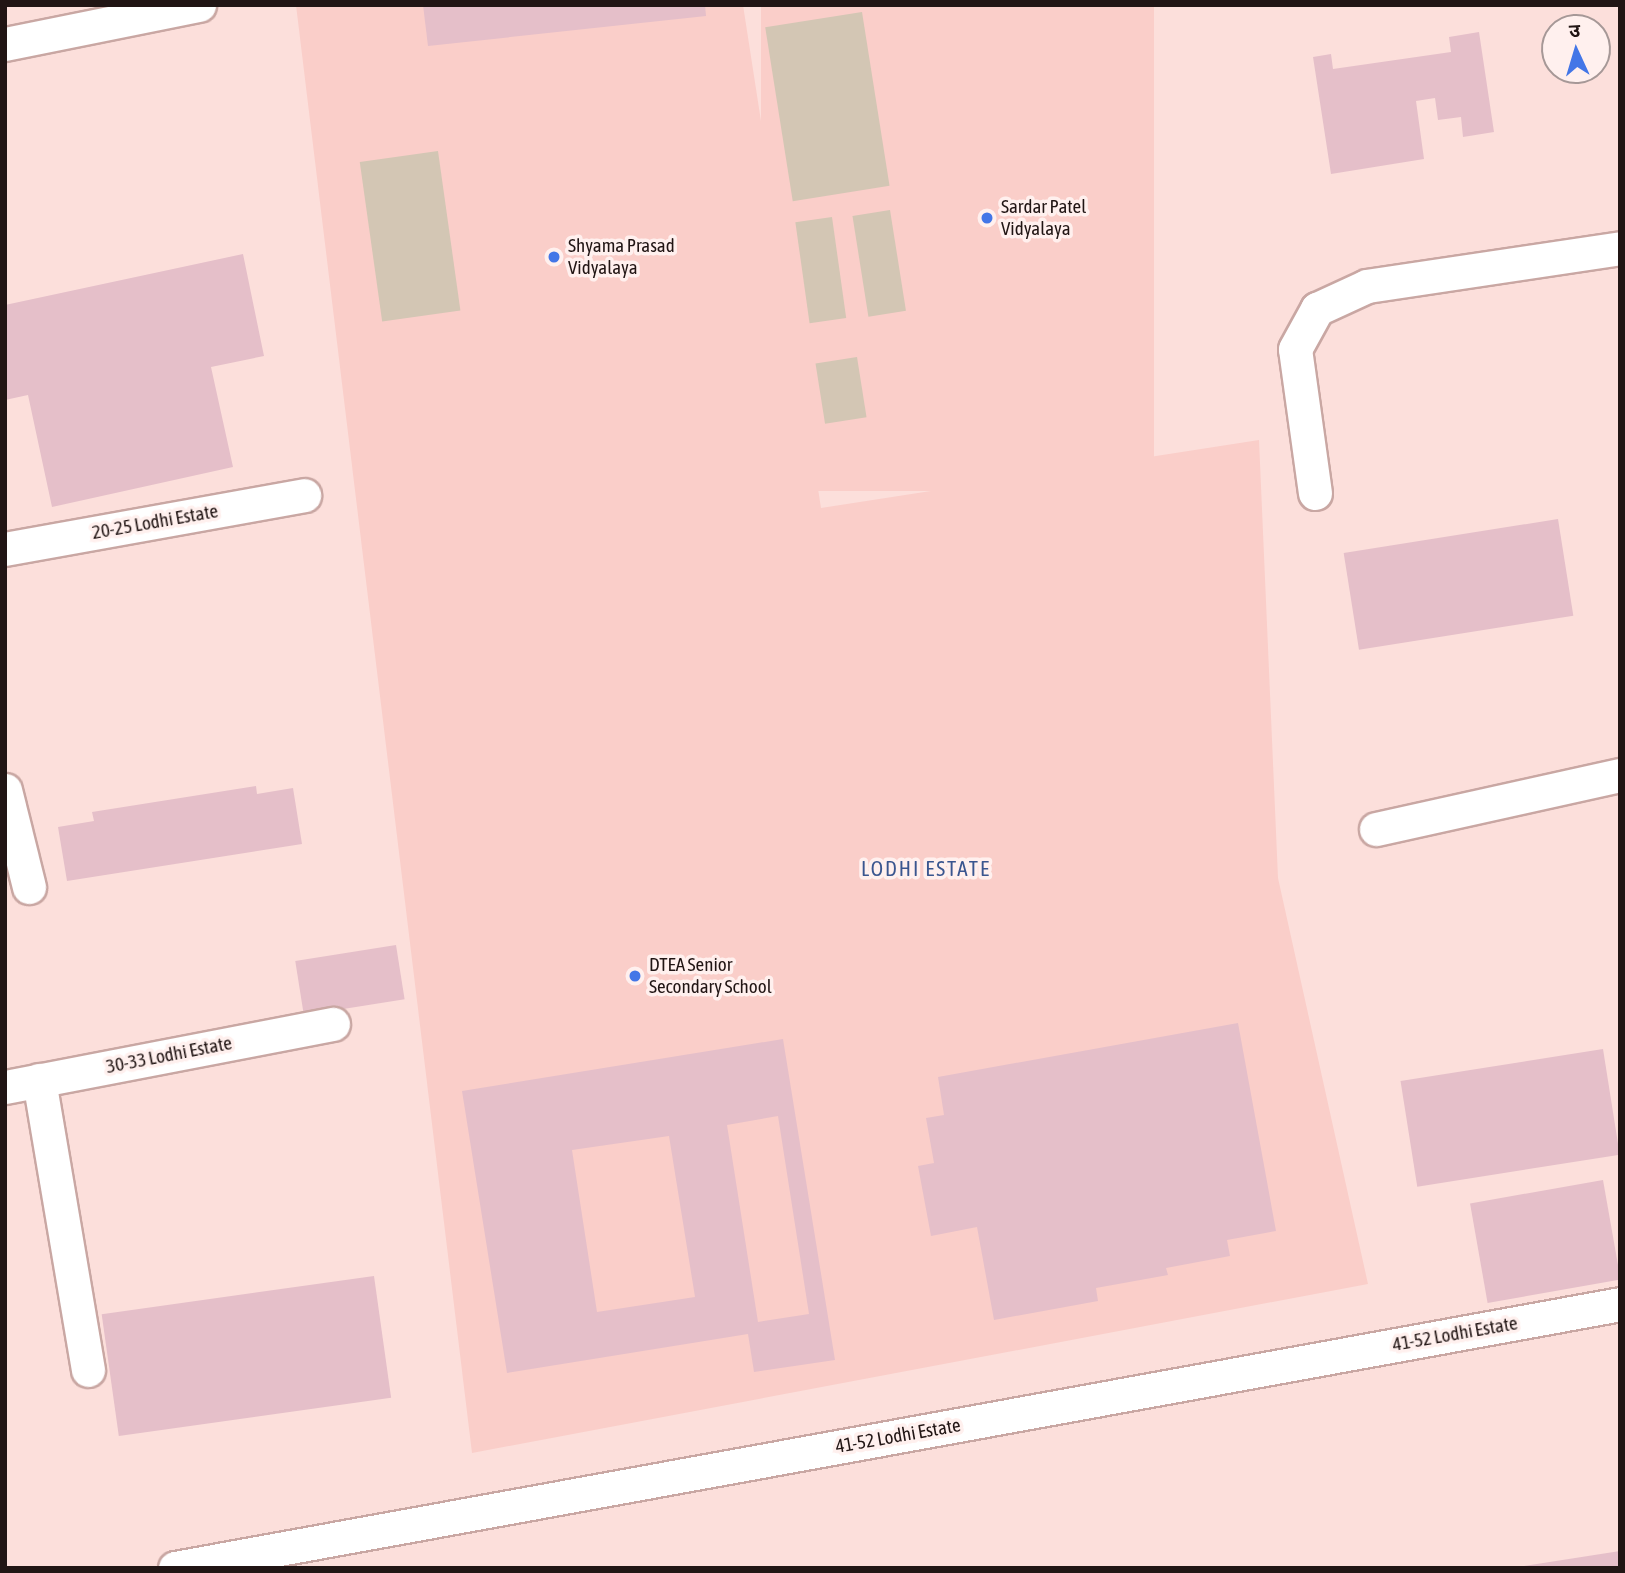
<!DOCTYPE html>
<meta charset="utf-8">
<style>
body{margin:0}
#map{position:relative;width:1625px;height:1573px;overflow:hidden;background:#fcdfdb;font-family:"Asap Condensed","Noto Sans Devanagari",sans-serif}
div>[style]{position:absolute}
.built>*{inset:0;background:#facec9;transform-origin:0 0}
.green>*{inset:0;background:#d3c6b4;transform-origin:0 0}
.building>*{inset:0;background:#e5bfc9;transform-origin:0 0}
.roads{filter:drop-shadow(2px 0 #c9a7a3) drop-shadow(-2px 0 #c9a7a3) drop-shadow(0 2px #c9a7a3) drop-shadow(0 -2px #c9a7a3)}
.street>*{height:33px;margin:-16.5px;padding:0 16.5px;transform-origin:16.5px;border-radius:16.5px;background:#fff}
.dots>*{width:19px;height:19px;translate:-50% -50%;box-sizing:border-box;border:4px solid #fff0ee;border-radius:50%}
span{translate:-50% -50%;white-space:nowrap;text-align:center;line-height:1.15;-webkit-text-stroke:7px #fff0ee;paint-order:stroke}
.poi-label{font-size:19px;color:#211514}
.left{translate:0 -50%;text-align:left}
.street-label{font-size:19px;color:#211514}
.neighbourhood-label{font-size:21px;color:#3a568f;letter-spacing:2px}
.frame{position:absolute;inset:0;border:7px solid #211514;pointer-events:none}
.north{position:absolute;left:1541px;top:14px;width:70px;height:70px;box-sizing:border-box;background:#fff0ee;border:2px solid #a69897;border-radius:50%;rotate:356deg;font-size:19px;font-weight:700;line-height:28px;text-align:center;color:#211514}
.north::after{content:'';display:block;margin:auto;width:24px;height:32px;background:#4376e7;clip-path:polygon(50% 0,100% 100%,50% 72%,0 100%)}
</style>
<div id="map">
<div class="built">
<div style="clip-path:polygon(296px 5px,743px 5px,821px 508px,1259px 440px,1278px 878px,1368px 1284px,472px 1453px)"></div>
<div style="left:761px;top:5px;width:393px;height:486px"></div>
</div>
<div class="green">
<div style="left:862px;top:12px;width:176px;height:98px;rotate:81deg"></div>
<div style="left:438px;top:151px;width:161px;height:79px;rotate:82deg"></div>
<div style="left:890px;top:210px;width:102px;height:38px;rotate:81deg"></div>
<div style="left:832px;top:217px;width:102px;height:37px;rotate:82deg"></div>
<div style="left:857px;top:357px;width:61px;height:42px;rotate:81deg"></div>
</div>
<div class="building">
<div style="clip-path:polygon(423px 5px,705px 5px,706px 16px,428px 46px)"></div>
<div style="clip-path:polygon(1479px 32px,1494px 132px,1463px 137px,1461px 117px,1438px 120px,1435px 98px,1416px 101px,1424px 159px,1331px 174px,1313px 57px,1331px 54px,1333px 69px,1451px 52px,1449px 37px)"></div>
<div style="clip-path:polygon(243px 254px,264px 356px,211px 367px,233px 467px,52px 507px,28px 395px,5px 400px,5px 305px)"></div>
<div style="left:1558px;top:519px;width:98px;height:217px;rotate:81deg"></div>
<div style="clip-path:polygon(256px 786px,257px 794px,293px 788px,302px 844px,67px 881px,58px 827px,94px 821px,92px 812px)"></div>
<div style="left:396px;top:945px;width:55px;height:102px;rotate:81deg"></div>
<div style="clip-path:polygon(1238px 1023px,1276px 1231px,1227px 1240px,1230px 1256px,1166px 1268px,1168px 1275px,1096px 1288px,1098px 1301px,994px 1320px,977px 1227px,931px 1236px,918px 1166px,934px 1163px,926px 1118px,944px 1115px,938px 1077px)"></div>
<div style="clip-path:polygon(evenodd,783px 1039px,835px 1360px,754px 1372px,748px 1334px,507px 1373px,462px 1091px,783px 1039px,778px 1116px,809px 1314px,758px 1322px,727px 1125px,778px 1116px,783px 1039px,669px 1136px,695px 1297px,597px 1312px,572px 1150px,669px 1136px)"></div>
<div style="left:1603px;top:1049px;width:107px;height:205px;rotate:81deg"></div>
<div style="left:1603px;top:1180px;width:101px;height:135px;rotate:80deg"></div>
<div style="left:374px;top:1276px;width:123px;height:275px;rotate:82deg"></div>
<div style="clip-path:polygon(1620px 1551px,1620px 1568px,1524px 1568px,1524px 1566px)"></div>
</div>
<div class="roads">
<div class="street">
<div style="left:5px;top:44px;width:198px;rotate:-11.4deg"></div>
<div style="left:1315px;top:493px;width:145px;rotate:-97.9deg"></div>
<div style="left:1295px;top:349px;width:46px;rotate:-61.2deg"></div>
<div style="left:1317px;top:309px;width:55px;rotate:-24.7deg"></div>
<div style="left:1367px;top:286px;width:256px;rotate:-8.5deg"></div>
<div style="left:5px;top:549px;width:304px;rotate:-10.2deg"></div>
<div style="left:5px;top:790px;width:100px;rotate:76.1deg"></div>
<div style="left:1376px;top:829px;width:250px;rotate:-12.5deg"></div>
<div style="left:39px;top:1080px;width:294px;rotate:80.4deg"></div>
<div style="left:5px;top:1087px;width:334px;rotate:-10.9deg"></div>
<div style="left:175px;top:1568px;width:1469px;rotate:-10.35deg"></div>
</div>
</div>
<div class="dots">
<div style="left:987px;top:218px;background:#4376e7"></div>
<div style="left:554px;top:257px;background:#4376e7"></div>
<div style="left:635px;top:976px;background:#4376e7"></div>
</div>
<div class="poi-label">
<span class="left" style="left:1001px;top:218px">Sardar Patel<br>Vidyalaya</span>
<span class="left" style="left:568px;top:257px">Shyama Prasad<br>Vidyalaya</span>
<span class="left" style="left:649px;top:976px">DTEA Senior<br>Secondary School</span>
</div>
<div class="street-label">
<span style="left:155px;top:522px;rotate:-10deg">20-25 Lodhi Estate</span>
<span style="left:169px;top:1055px;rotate:-11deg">30-33 Lodhi Estate</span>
<span style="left:1455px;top:1334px;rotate:-10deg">41-52 Lodhi Estate</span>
<span style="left:898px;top:1436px;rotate:-10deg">41-52 Lodhi Estate</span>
</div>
<div class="neighbourhood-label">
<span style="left:926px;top:868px">LODHI ESTATE</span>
</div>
<div class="frame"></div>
<div class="north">उ</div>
</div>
